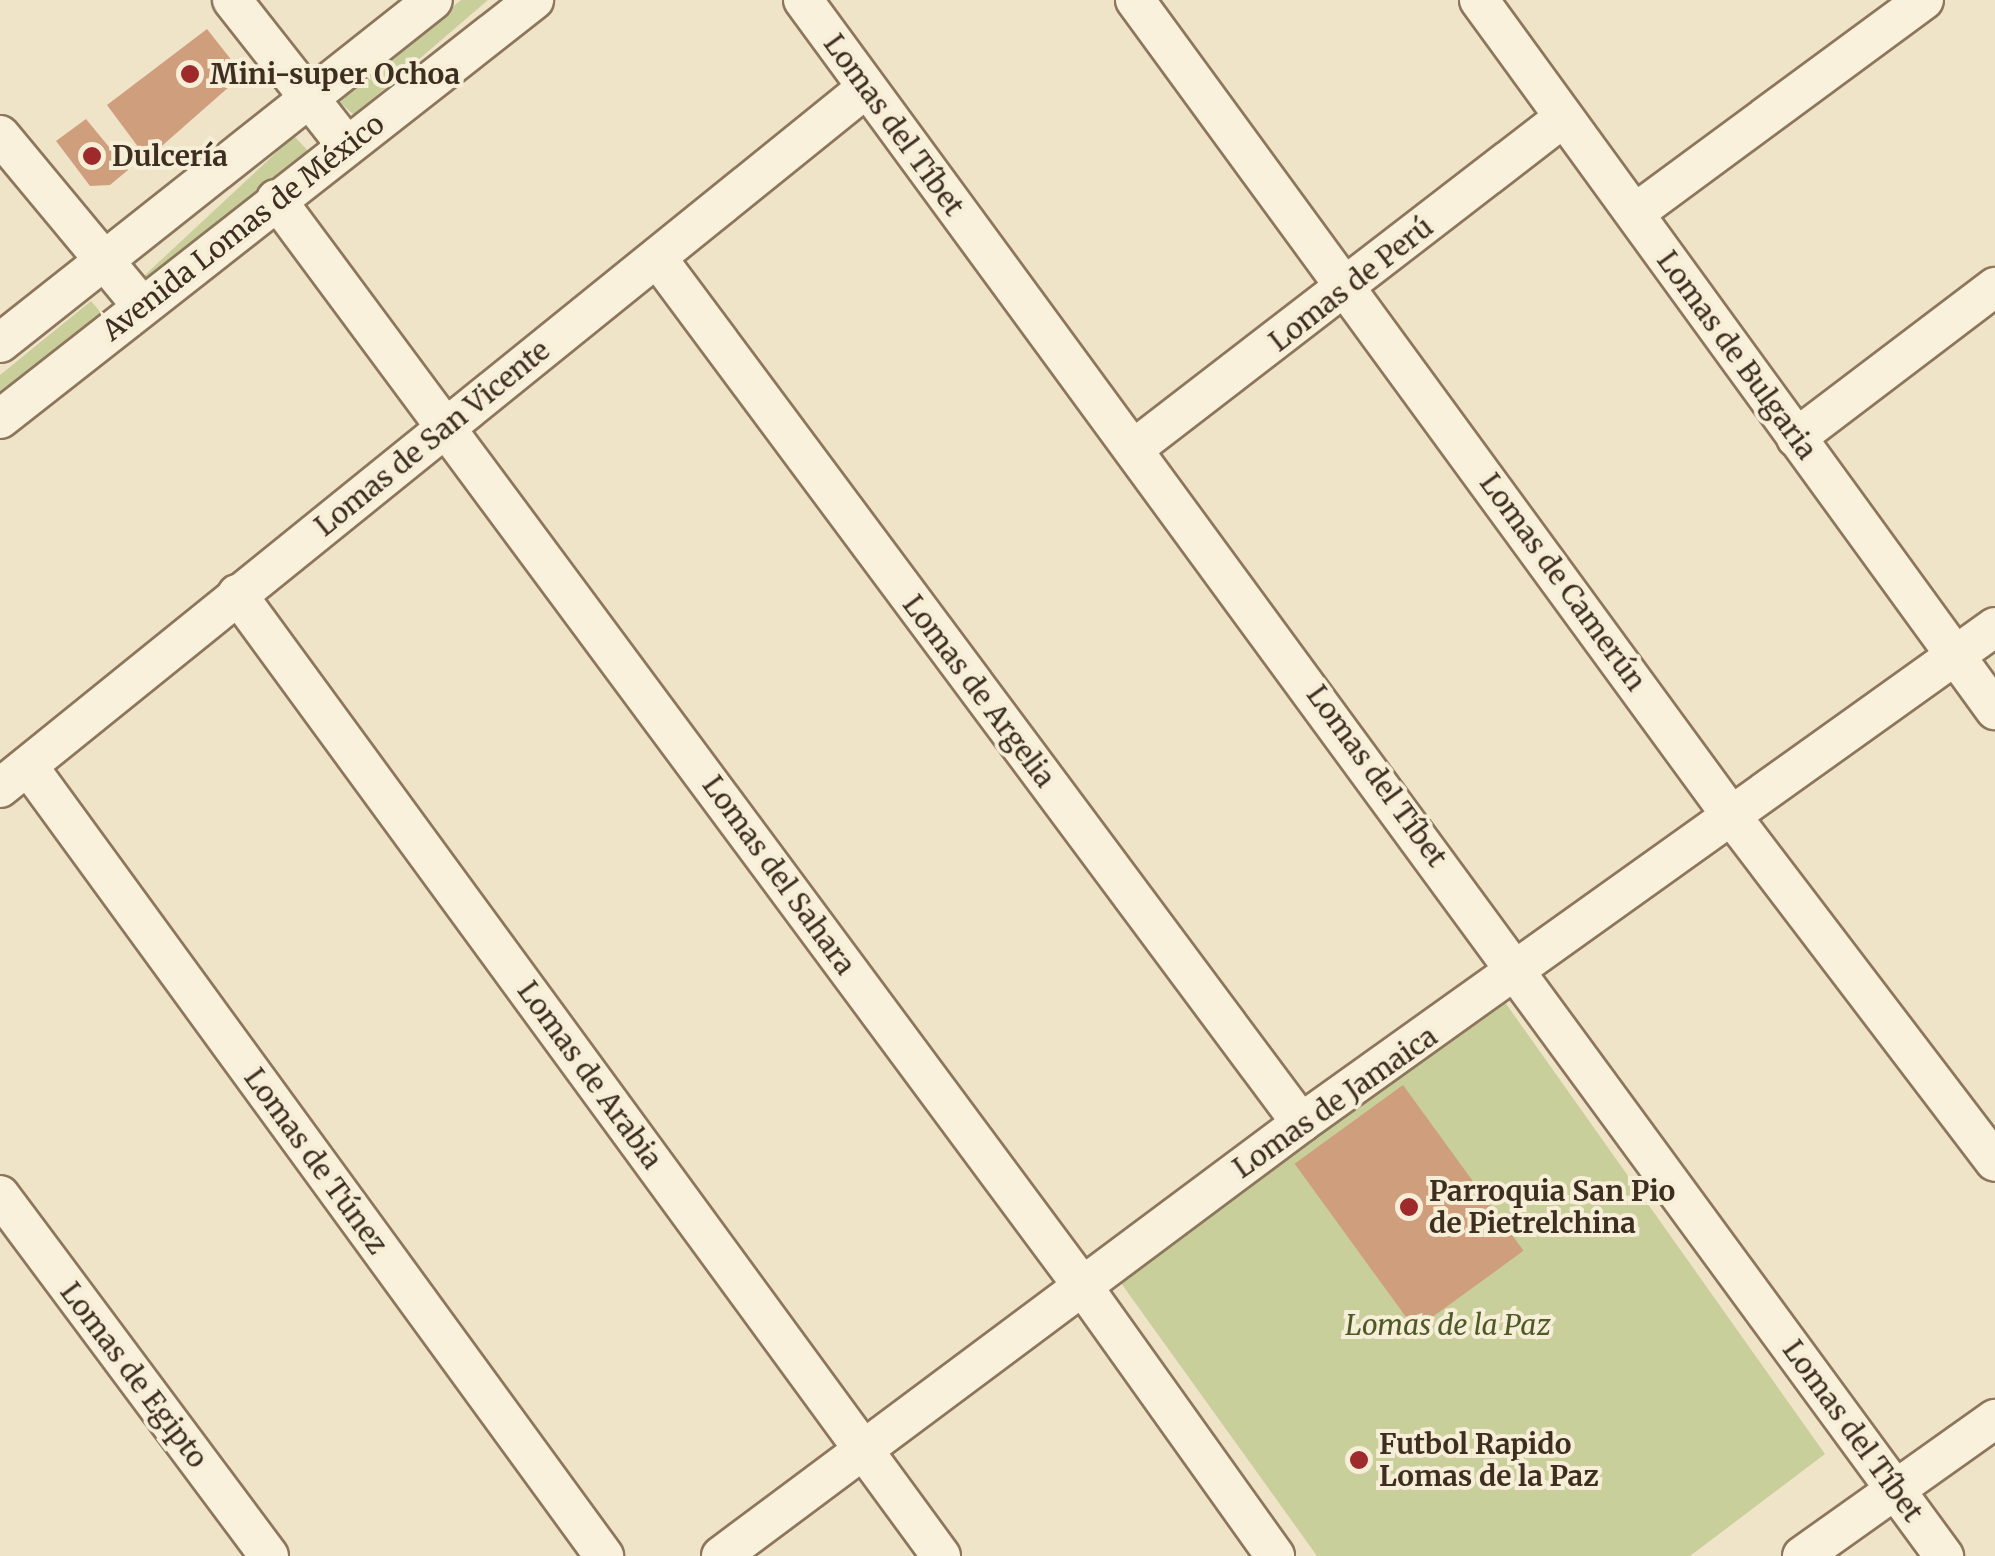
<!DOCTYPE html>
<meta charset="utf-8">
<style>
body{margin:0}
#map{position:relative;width:1995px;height:1556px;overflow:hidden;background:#f0e4c8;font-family:Merriweather,serif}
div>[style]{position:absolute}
.green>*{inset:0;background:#c9cf9b;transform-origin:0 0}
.building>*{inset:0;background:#cf9f7d;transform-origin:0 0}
.roads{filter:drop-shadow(2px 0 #8d765c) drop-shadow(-2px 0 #8d765c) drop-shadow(0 2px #8d765c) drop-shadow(0 -2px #8d765c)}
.street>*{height:38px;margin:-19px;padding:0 19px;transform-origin:19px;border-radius:19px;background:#faf1dc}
.dots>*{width:28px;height:28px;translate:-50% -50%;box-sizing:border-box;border:5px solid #f7eed8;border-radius:50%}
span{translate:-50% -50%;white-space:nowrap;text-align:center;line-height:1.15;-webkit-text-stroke:8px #f7eed8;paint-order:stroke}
.poi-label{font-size:28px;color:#3d2e20;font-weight:700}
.left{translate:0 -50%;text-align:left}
.street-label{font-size:28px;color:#3d2e20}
.park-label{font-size:28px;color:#4d5a26;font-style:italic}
</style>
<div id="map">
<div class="green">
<div style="clip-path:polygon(461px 0,488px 0,354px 115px,338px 101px)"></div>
<div style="left:294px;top:136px;width:21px;height:210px;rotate:47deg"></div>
<div style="clip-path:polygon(91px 301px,103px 315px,0 401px,0 375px)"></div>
<div style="clip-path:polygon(1502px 998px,1825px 1454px,1690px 1556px,1317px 1556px,1118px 1279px)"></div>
</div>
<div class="building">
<div style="clip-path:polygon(207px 29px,233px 62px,230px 86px,147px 159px,107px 105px)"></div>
<div style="clip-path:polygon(86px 119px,128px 170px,110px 185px,90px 186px,56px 141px)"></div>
<div style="left:1403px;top:1085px;width:205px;height:134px;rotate:54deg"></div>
</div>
<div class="roads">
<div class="street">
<div style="left:232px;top:0;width:184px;rotate:51.8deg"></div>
<div style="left:803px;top:0;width:1930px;rotate:53.75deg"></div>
<div style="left:1135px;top:0;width:1013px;rotate:53.83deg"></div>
<div style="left:1733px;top:818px;width:432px;rotate:52.7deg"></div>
<div style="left:1479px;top:0;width:878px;rotate:53.99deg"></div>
<div style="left:0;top:135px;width:222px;rotate:50.3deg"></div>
<div style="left:276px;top:199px;width:1356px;rotate:53.43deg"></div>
<div style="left:1084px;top:1288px;width:329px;rotate:54.5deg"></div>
<div style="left:1635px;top:213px;width:359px;rotate:-36.4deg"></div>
<div style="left:658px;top:259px;width:1077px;rotate:53.34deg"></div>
<div style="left:0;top:343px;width:552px;rotate:-38.38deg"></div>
<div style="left:0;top:419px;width:679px;rotate:-38.12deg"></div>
<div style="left:1796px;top:438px;width:250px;rotate:-37.2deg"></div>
<div style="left:1136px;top:447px;width:539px;rotate:-37.61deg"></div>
<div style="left:237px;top:594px;width:1192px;rotate:53.8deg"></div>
<div style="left:28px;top:766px;width:978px;rotate:53.9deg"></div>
<div style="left:0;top:788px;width:1112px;rotate:-38.94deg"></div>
<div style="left:0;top:1195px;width:450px;rotate:53.3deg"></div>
<div style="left:721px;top:1556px;width:724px;rotate:-36.74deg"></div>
<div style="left:1301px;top:1123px;width:853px;rotate:-35.55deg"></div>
<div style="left:1802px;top:1556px;width:237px;rotate:-35.4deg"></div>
</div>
</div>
<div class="dots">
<div style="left:190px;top:74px;background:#9e2a2b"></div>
<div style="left:92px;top:156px;background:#9e2a2b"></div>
<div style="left:1409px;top:1207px;background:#9e2a2b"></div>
<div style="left:1359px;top:1460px;background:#9e2a2b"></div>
</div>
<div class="poi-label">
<span class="left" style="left:210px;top:74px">Mini-super Ochoa</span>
<span class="left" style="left:112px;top:156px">Dulcería</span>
<span class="left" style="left:1429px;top:1207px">Parroquia San Pio<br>de Pietrelchina</span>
<span class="left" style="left:1379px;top:1460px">Futbol Rapido<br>Lomas de la Paz</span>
</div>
<div class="street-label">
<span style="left:894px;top:125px;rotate:54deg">Lomas del Tíbet</span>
<span style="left:243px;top:227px;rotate:-38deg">Avenida Lomas de México</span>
<span style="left:1351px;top:284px;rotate:-38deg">Lomas de Perú</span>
<span style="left:1737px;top:355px;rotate:54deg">Lomas de Bulgaria</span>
<span style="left:432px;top:438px;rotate:-39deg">Lomas de San Vicente</span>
<span style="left:1563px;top:582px;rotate:54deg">Lomas de Camerún</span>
<span style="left:979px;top:691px;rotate:53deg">Lomas de Argelia</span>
<span style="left:1377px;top:776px;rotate:54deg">Lomas del Tíbet</span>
<span style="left:779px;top:875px;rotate:54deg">Lomas del Sahara</span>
<span style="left:590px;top:1075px;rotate:54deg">Lomas de Arabia</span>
<span style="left:1335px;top:1102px;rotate:-35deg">Lomas de Jamaica</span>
<span style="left:316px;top:1161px;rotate:54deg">Lomas de Túnez</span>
<span style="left:134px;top:1375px;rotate:53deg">Lomas de Egipto</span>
<span style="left:1853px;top:1431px;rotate:54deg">Lomas del Tíbet</span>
</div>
<div class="park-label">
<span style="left:1448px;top:1325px">Lomas de la Paz</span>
</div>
</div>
